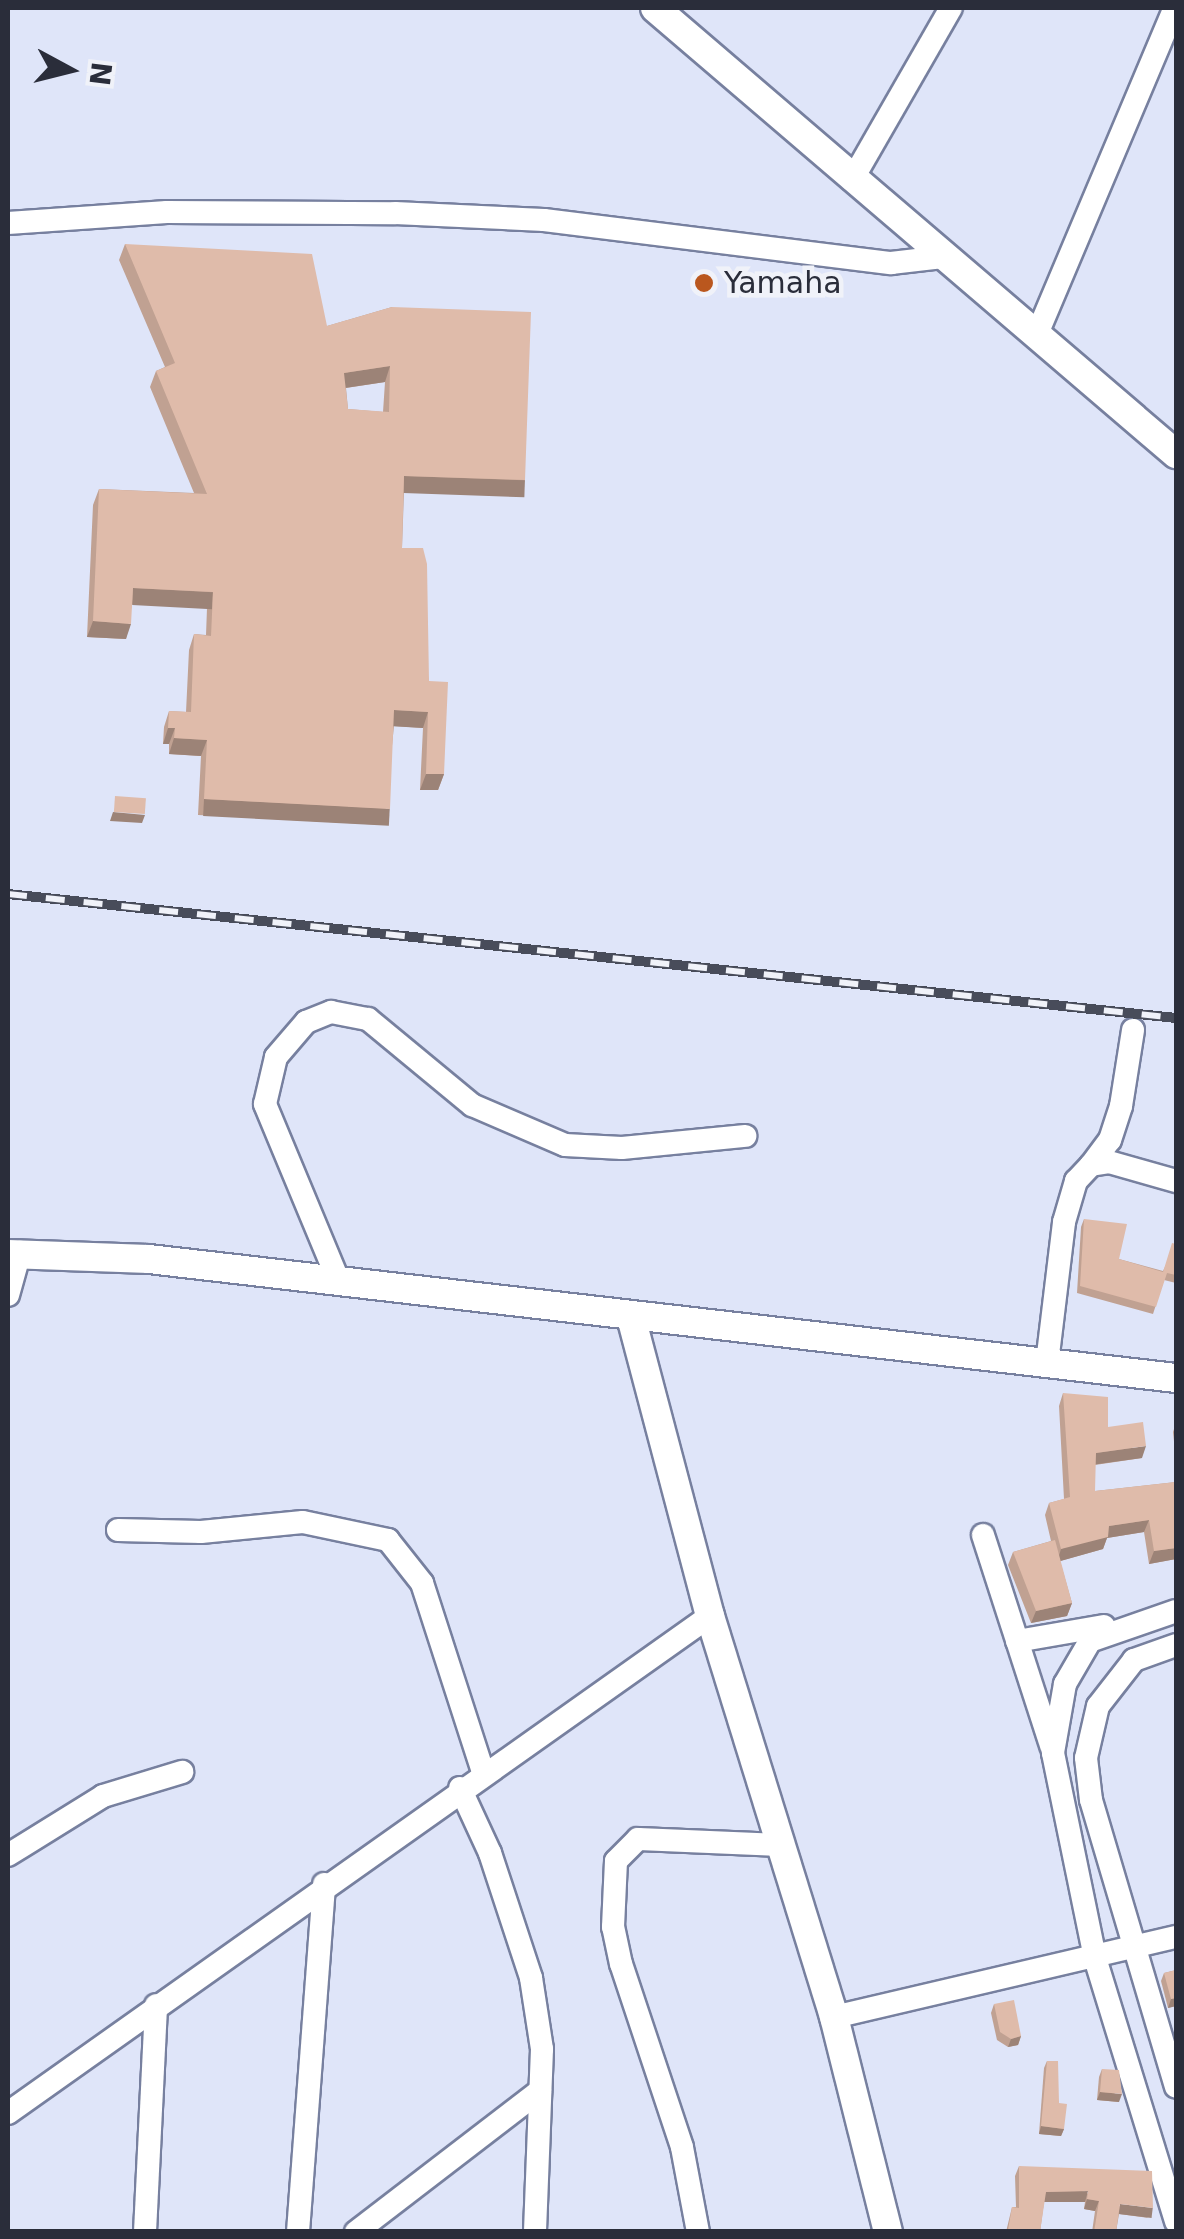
<!DOCTYPE html>
<style>
body{margin:0}
#map{position:relative;width:1184px;height:2239px;overflow:hidden;background:#dfe5f9;font-family:"DejaVu Sans",sans-serif}
div>[style]{position:absolute}
.roads{filter:drop-shadow(2px 0 #77809f) drop-shadow(-2px 0 #77809f) drop-shadow(0 2px #77809f) drop-shadow(0 -2px #77809f)}
.minor>*{height:22px;margin:-11px;padding:0 11px;transform-origin:11px;border-radius:11px;background:#fff}
.tertiary>*{height:28px;margin:-14px;padding:0 14px;transform-origin:14px;border-radius:14px;background:#fff}
.rail>*{height:10px;margin-top:-5px;transform-origin:0;background:repeating-linear-gradient(90deg,#f0f2f9 0 19px,#484c5a 0 38px);box-sizing:border-box;border-block:2px solid #484c5a}
.wall>*{inset:0;background:#c0a192}
.shaded-wall>*{inset:0;background:#9c8377;transform-origin:0 0}
.building>*{inset:0;background:#dfbbaa;transform-origin:0 0}
.dots>*{width:28px;height:28px;translate:-50% -50%;box-sizing:border-box;border:5px solid #f0f2f9;border-radius:50%}
span{translate:-50% -50%;white-space:nowrap;text-align:center;line-height:1.15;-webkit-text-stroke:9px #f0f2f9;paint-order:stroke}
.poi-label{font-size:30px;color:#2a2d3a}
.left{translate:0 -50%;text-align:left}
.frame{position:absolute;inset:0;border:10px solid #2a2d3a;pointer-events:none}
.north{position:absolute;left:20px;top:20px;width:100px;height:100px;-webkit-text-stroke:8px #f0f2f9;paint-order:stroke;rotate:97deg;font-size:28px;font-weight:700;line-height:40px;text-align:center;color:#2a2d3a}
.north::after{content:'';display:block;margin:auto;width:35px;height:45px;background:#2a2d3a;clip-path:polygon(50% 0,100% 100%,50% 72%,0 100%)}
</style>
<div id="map">
<div class="roads">
<div class="minor">
<div style="left:852px;top:180px;width:198px;rotate:-60.1deg"></div>
<div style="left:8px;top:223px;width:159px;rotate:-4deg"></div>
<div style="left:167px;top:212px;width:228px;rotate:0.3deg"></div>
<div style="left:395px;top:213px;width:149px;rotate:2.7deg"></div>
<div style="left:544px;top:220px;width:350px;rotate:7.1deg"></div>
<div style="left:891px;top:263px;width:52px;rotate:-6.6deg"></div>
<div style="left:1037px;top:334px;width:354px;rotate:-67.1deg"></div>
<div style="left:1091px;top:1165px;width:31px;rotate:-53deg"></div>
<div style="left:1110px;top:1140px;width:36px;rotate:-72deg"></div>
<div style="left:1121px;top:1106px;width:77px;rotate:-81deg"></div>
<div style="left:339px;top:1282px;width:193px;rotate:-112.6deg"></div>
<div style="left:265px;top:1104px;width:48px;rotate:-76.8deg"></div>
<div style="left:276px;top:1057px;width:46px;rotate:-49.4deg"></div>
<div style="left:306px;top:1022px;width:27px;rotate:-22deg"></div>
<div style="left:331px;top:1012px;width:38px;rotate:11deg"></div>
<div style="left:368px;top:1019px;width:135px;rotate:39.6deg"></div>
<div style="left:472px;top:1105px;width:101px;rotate:23.3deg"></div>
<div style="left:565px;top:1145px;width:57px;rotate:3deg"></div>
<div style="left:622px;top:1148px;width:124px;rotate:-5.6deg"></div>
<div style="left:8px;top:1295px;width:45px;rotate:-74.4deg"></div>
<div style="left:1047px;top:1363px;width:142px;rotate:-83.1deg"></div>
<div style="left:1064px;top:1222px;width:43px;rotate:-73.7deg"></div>
<div style="left:1076px;top:1181px;width:22px;rotate:-47deg"></div>
<div style="left:1091px;top:1165px;width:18px;rotate:-9deg"></div>
<div style="left:1109px;top:1162px;width:70px;rotate:15.8deg"></div>
<div style="left:118px;top:1530px;width:83px;rotate:1.4deg"></div>
<div style="left:201px;top:1532px;width:102px;rotate:-5.6deg"></div>
<div style="left:303px;top:1522px;width:87px;rotate:12deg"></div>
<div style="left:388px;top:1540px;width:55px;rotate:51.7deg"></div>
<div style="left:422px;top:1583px;width:199px;rotate:72.1deg"></div>
<div style="left:983px;top:1535px;width:222px;rotate:72.1deg"></div>
<div style="left:1176px;top:1611px;width:91px;rotate:160.8deg"></div>
<div style="left:1090px;top:1641px;width:50px;rotate:120.2deg"></div>
<div style="left:1065px;top:1684px;width:70px;rotate:99.9deg"></div>
<div style="left:1053px;top:1753px;width:209px;rotate:78.4deg"></div>
<div style="left:1095px;top:1958px;width:276px;rotate:72.9deg"></div>
<div style="left:1017px;top:1641px;width:88px;rotate:-9.8deg"></div>
<div style="left:1176px;top:1645px;width:45px;rotate:160.3deg"></div>
<div style="left:1134px;top:1660px;width:58px;rotate:128deg"></div>
<div style="left:1098px;top:1706px;width:53px;rotate:103deg"></div>
<div style="left:1086px;top:1758px;width:42px;rotate:83.2deg"></div>
<div style="left:1091px;top:1800px;width:299px;rotate:73.5deg"></div>
<div style="left:460px;top:1788px;width:72px;rotate:65.2deg"></div>
<div style="left:490px;top:1853px;width:132px;rotate:71.8deg"></div>
<div style="left:531px;top:1978px;width:72px;rotate:81.2deg"></div>
<div style="left:542px;top:2049px;width:183px;rotate:92.2deg"></div>
<div style="left:8px;top:1855px;width:112px;rotate:-31.8deg"></div>
<div style="left:103px;top:1796px;width:83px;rotate:-16.9deg"></div>
<div style="left:834px;top:2017px;width:351px;rotate:-13.2deg"></div>
<div style="left:8px;top:2113px;width:860px;rotate:-35.3deg"></div>
<div style="left:145px;top:2232px;width:227px;rotate:-87.2deg"></div>
<div style="left:298px;top:2232px;width:349px;rotate:-85.7deg"></div>
<div style="left:356px;top:2232px;width:232px;rotate:-37.5deg"></div>
<div style="left:698px;top:2232px;width:86px;rotate:-100.7deg"></div>
<div style="left:682px;top:2147px;width:193px;rotate:-108.4deg"></div>
<div style="left:621px;top:1964px;width:38px;rotate:-102deg"></div>
<div style="left:613px;top:1927px;width:66px;rotate:-87.4deg"></div>
<div style="left:616px;top:1861px;width:31px;rotate:-45deg"></div>
<div style="left:638px;top:1839px;width:143px;rotate:2.4deg"></div>
</div>
<div class="tertiary">
<div style="left:655px;top:8px;width:686px;rotate:40.57deg"></div>
<div style="left:8px;top:1254px;width:141px;rotate:2deg"></div>
<div style="left:149px;top:1259px;width:1034px;rotate:6.61deg"></div>
<div style="left:631px;top:1317px;width:309px;rotate:75.2deg"></div>
<div style="left:710px;top:1616px;width:420px;rotate:72.8deg"></div>
<div style="left:834px;top:2017px;width:222px;rotate:75.9deg"></div>
</div>
</div>
<div class="rail">
<div style="left:8px;top:894px;width:1175px;rotate:6.06deg"></div>
</div>
<div class="wall">
<div style="clip-path:polygon(evenodd,125px 244px,327px 326px,392px 307px,525px 480px,519px 496px,404px 492px,402px 548px,429px 681px,444px 774px,438px 790px,420px 790px,423px 728px,394px 726px,384px 825px,198px 815px,201px 756px,169px 754px,169px 744px,163px 744px,164px 727px,169px 711px,186px 712px,189px 650px,194px 634px,206px 635px,207px 608px,132px 604px,126px 639px,87px 637px,93px 505px,99px 489px,194px 493px,150px 387px,156px 371px,165px 367px,119px 260px,125px 244px,385px 382px,383px 412px,348px 409px,346px 388px,385px 382px)"></div>
<div style="clip-path:polygon(1084px 1219px,1119px 1259px,1163px 1271px,1176px 1244px,1176px 1283px,1164px 1280px,1153px 1314px,1077px 1293px,1081px 1227px)"></div>
<div style="clip-path:polygon(1063px 1393px,1108px 1427px,1142px 1458px,1095px 1465px,1095px 1491px,1176px 1482px,1176px 1559px,1149px 1564px,1144px 1532px,1107px 1538px,1103px 1549px,1060px 1561px,1072px 1603px,1067px 1616px,1031px 1623px,1008px 1565px,1013px 1552px,1051px 1541px,1045px 1515px,1049px 1503px,1064px 1499px,1059px 1406px)"></div>
<div style="clip-path:polygon(1176px 1423px,1176px 1460px,1173px 1432px)"></div>
<div style="clip-path:polygon(1176px 1970px,1176px 2006px,1168px 2008px,1161px 1981px,1164px 1973px)"></div>
<div style="clip-path:polygon(994px 2004px,1021px 2036px,1018px 2045px,1008px 2047px,997px 2040px,991px 2013px)"></div>
<div style="clip-path:polygon(1047px 2061px,1059px 2103px,1064px 2129px,1061px 2136px,1039px 2134px,1044px 2068px)"></div>
<div style="clip-path:polygon(1102px 2069px,1119px 2102px,1097px 2100px,1099px 2077px)"></div>
<div style="clip-path:polygon(1019px 2166px,1149px 2218px,1119px 2214px,1116px 2232px,1092px 2232px,1095px 2211px,1084px 2209px,1085px 2202px,1044px 2202px,1040px 2232px,1006px 2232px,1012px 2207px,1016px 2207px,1015px 2176px)"></div>
</div>
<div class="shaded-wall">
<div style="clip-path:polygon(390px 366px,385px 382px,338px 389px,344px 373px)"></div>
<div style="left:404px;top:476px;width:121px;height:17px;rotate:2deg"></div>
<div style="left:133px;top:588px;width:80px;height:17px;rotate:3deg"></div>
<div style="clip-path:polygon(93px 621px,131px 624px,126px 639px,87px 637px)"></div>
<div style="clip-path:polygon(394px 710px,428px 712px,423px 728px,389px 726px)"></div>
<div style="clip-path:polygon(168px 728px,175px 728px,169px 744px,163px 744px)"></div>
<div style="clip-path:polygon(174px 738px,207px 740px,201px 756px,169px 754px)"></div>
<div style="clip-path:polygon(426px 774px,444px 774px,438px 790px,420px 790px)"></div>
<div style="left:204px;top:799px;width:186px;height:17px;rotate:3deg"></div>
<div style="clip-path:polygon(113px 812px,145px 815px,142px 823px,110px 821px)"></div>
<div style="clip-path:polygon(1146px 1446px,1142px 1458px,1091px 1465px,1096px 1453px)"></div>
<div style="clip-path:polygon(1149px 1520px,1144px 1532px,1107px 1538px,1103px 1549px,1057px 1562px,1061px 1549px,1109px 1526px)"></div>
<div style="clip-path:polygon(1176px 1548px,1176px 1559px,1149px 1564px,1154px 1551px)"></div>
<div style="clip-path:polygon(1072px 1603px,1067px 1616px,1031px 1623px,1036px 1611px)"></div>
<div style="clip-path:polygon(1176px 1998px,1176px 2006px,1168px 2008px,1171px 1999px)"></div>
<div style="clip-path:polygon(1021px 2036px,1018px 2045px,1008px 2047px,1011px 2039px)"></div>
<div style="clip-path:polygon(1100px 2092px,1122px 2094px,1119px 2102px,1097px 2100px)"></div>
<div style="clip-path:polygon(1041px 2126px,1064px 2129px,1061px 2136px,1039px 2134px)"></div>
<div style="clip-path:polygon(1088px 2191px,1085px 2202px,1042px 2202px,1046px 2192px)"></div>
<div style="clip-path:polygon(1087px 2199px,1099px 2201px,1095px 2211px,1084px 2209px)"></div>
<div style="left:1120px;top:2204px;width:33px;height:10px;rotate:7deg"></div>
</div>
<div class="building">
<div style="clip-path:polygon(evenodd,125px 244px,312px 254px,327px 326px,392px 307px,531px 312px,525px 480px,404px 476px,402px 548px,423px 548px,427px 564px,429px 681px,448px 682px,444px 774px,426px 774px,428px 712px,394px 710px,390px 809px,204px 799px,207px 740px,174px 738px,175px 728px,168px 728px,169px 711px,191px 712px,194px 634px,211px 636px,213px 592px,133px 588px,131px 624px,93px 621px,99px 489px,207px 494px,156px 371px,175px 363px,125px 244px,390px 366px,389px 412px,348px 409px,344px 373px,390px 366px)"></div>
<div style="left:115px;top:796px;width:31px;height:16px;rotate:4deg"></div>
<div style="clip-path:polygon(1084px 1219px,1127px 1224px,1119px 1259px,1163px 1272px,1172px 1243px,1176px 1244px,1176px 1275px,1167px 1273px,1156px 1307px,1080px 1286px)"></div>
<div style="clip-path:polygon(1063px 1393px,1108px 1397px,1108px 1427px,1143px 1422px,1146px 1446px,1096px 1453px,1095px 1491px,1176px 1482px,1176px 1548px,1154px 1551px,1149px 1520px,1109px 1526px,1108px 1537px,1061px 1549px,1049px 1503px,1070px 1497px)"></div>
<div style="clip-path:polygon(1055px 1540px,1072px 1603px,1036px 1611px,1013px 1552px)"></div>
<div style="clip-path:polygon(1176px 1970px,1176px 1998px,1171px 1999px,1164px 1973px)"></div>
<div style="clip-path:polygon(1014px 2000px,1021px 2036px,1011px 2039px,1000px 2032px,994px 2004px)"></div>
<div style="clip-path:polygon(1047px 2061px,1058px 2061px,1059px 2103px,1067px 2104px,1064px 2129px,1041px 2126px)"></div>
<div style="clip-path:polygon(1102px 2069px,1119px 2070px,1122px 2094px,1100px 2092px)"></div>
<div style="clip-path:polygon(1019px 2166px,1152px 2171px,1153px 2208px,1120px 2204px,1116px 2232px,1094px 2232px,1099px 2201px,1087px 2199px,1088px 2191px,1046px 2192px,1040px 2232px,1008px 2230px,1012px 2207px,1019px 2208px)"></div>
</div>
<div class="dots">
<div style="left:704px;top:283px;background:#ba571e"></div>
</div>
<div class="poi-label">
<span class="left" style="left:724px;top:283px">Yamaha</span>
</div>
<div class="frame"></div>
<div class="north">N</div>
</div>
